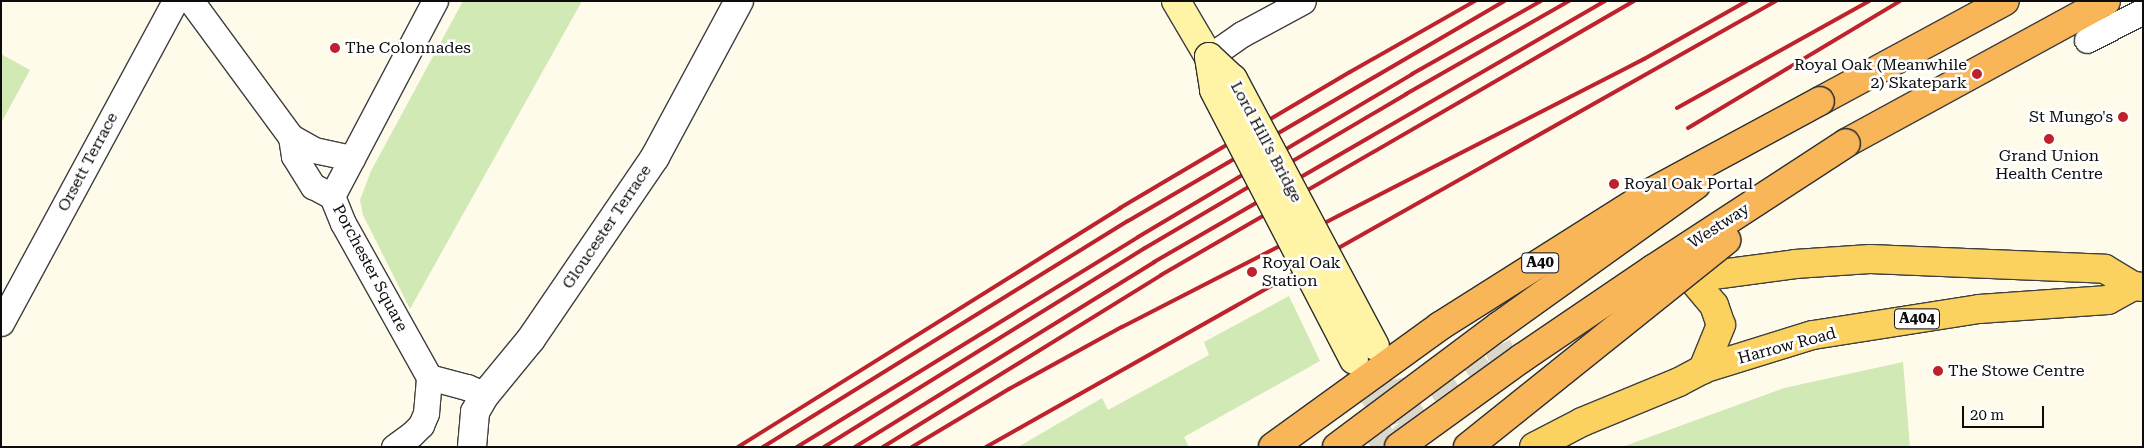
<!DOCTYPE html>
<style>
body{margin:0}
#map{position:relative;width:2144px;height:448px;overflow:hidden;background:#fffbeb;font-family:"Roboto Serif",serif}
div>[style]{position:absolute}
.green>*{inset:0;background:#d1e9b4}
.secondary-tunnel>*{height:28px;margin-top:-14px;transform-origin:0;background:repeating-linear-gradient(90deg,#dbd7ca 0 28px,transparent 0 42px)}
.primary-tunnel>*{height:28px;margin-top:-14px;transform-origin:0;background:repeating-linear-gradient(90deg,#dbd7ca 0 28px,transparent 0 42px)}
.roads{filter:drop-shadow(1px 0 #3f3f3f) drop-shadow(-1px 0 #3f3f3f) drop-shadow(0 1px #3f3f3f) drop-shadow(0 -1px #3f3f3f)}
.minor>*{height:25px;margin:-12.5px;padding:0 12.5px;transform-origin:12.5px;border-radius:12.5px;background:#fff}
.tertiary>*{height:28px;margin:-14px;padding:0 14px;transform-origin:14px;border-radius:14px;background:#fff}
.secondary>*{height:28px;margin:-14px;padding:0 14px;transform-origin:14px;border-radius:14px;background:#fff3a6}
.primary>*{height:28px;margin:-14px;padding:0 14px;transform-origin:14px;border-radius:14px;background:#fbd25f}
.trunk>*{height:28px;margin:-14px;padding:0 14px;transform-origin:14px;border-radius:14px;background:#f9b658}
.rail>*{height:4px;margin:-2px;padding:0 2px;transform-origin:2px;border-radius:2px;background:#bd222d}
.bridges{filter:drop-shadow(1px 0 #2e2e2e) drop-shadow(-1px 0 #2e2e2e) drop-shadow(0 1px #2e2e2e) drop-shadow(0 -1px #2e2e2e)}
.secondary-bridge>*{height:28px;margin:-14px;padding:0 14px;transform-origin:14px;border-radius:14px;background:#fff3a6}
.trunk-bridge>*{height:28px;margin:-14px;padding:0 14px;transform-origin:14px;border-radius:14px;background:#f9b658}
.dots>*{width:14px;height:14px;translate:-50% -50%;box-sizing:border-box;border:2px solid #fff;border-radius:50%}
span{translate:-50% -50%;white-space:nowrap;text-align:center;line-height:1.15;-webkit-text-stroke:5px #fff;paint-order:stroke}
.shield-label span{padding:1px 4px;background:#fff;border:1px solid;border-radius:4px;-webkit-text-stroke-width:0}
.shield-label{font-size:15px;color:#0c0c0c;font-weight:700}
.poi-label{font-size:16px;color:#0c0c0c}
.left{translate:0 -50%;text-align:left}
.right{translate:-100% -50%;text-align:right}
.street-label{font-size:16px;color:#0c0c0c}
.frame{position:absolute;inset:0;border:2px solid #0c0c0c;pointer-events:none}
.scale{position:absolute;left:1962px;top:406px;width:82px;height:22px;box-sizing:border-box;border:2px solid #0c0c0c;border-top:0;padding-left:6px;font-size:15px;line-height:18px;white-space:nowrap;color:#0c0c0c;-webkit-text-stroke:4px #fff;paint-order:stroke}
</style>
<div id="map">
<div class="green">
<div style="clip-path:polygon(463px 1px,582px 1px,410px 309px,363px 215px,360px 200px,371px 171px)"></div>
<div style="clip-path:polygon(1px 54px,30px 70px,1px 123px)"></div>
<div style="clip-path:polygon(1289px 296px,1320px 361px,1184px 437px,1189px 447px,1018px 447px,1102px 398px,1108px 410px,1209px 355px,1204px 342px)"></div>
<div style="clip-path:polygon(1903px 362px,1910px 447px,1622px 447px,1784px 388px)"></div>
</div>
<div class="secondary-tunnel">
<div style="left:1375px;top:346px;width:38px;rotate:65deg"></div>
<div style="left:1391px;top:380px;width:44px;rotate:78.2deg"></div>
<div style="left:1354px;top:360px;width:36px;rotate:62deg"></div>
<div style="left:1371px;top:392px;width:72px;rotate:49.5deg"></div>
</div>
<div class="primary-tunnel">
<div style="left:1371px;top:447px;width:37px;rotate:-38deg"></div>
<div style="left:1400px;top:424px;width:108px;rotate:-33.7deg"></div>
<div style="left:1490px;top:364px;width:34px;rotate:-24deg"></div>
</div>
<div class="roads">
<div class="minor">
<div style="left:191px;top:1px;width:169px;rotate:53.7deg"></div>
<div style="left:291px;top:137px;width:19px;rotate:81deg"></div>
<div style="left:294px;top:156px;width:36px;rotate:58deg"></div>
<div style="left:313px;top:186px;width:21px;rotate:28deg"></div>
<div style="left:2087px;top:40px;width:63px;rotate:-27.4deg"></div>
<div style="left:1209px;top:57px;width:40px;rotate:-34.9deg"></div>
<div style="left:1242px;top:34px;width:69px;rotate:-28.4deg"></div>
<div style="left:291px;top:137px;width:26px;rotate:29deg"></div>
<div style="left:314px;top:150px;width:39px;rotate:12deg"></div>
<div style="left:332px;top:196px;width:29px;rotate:68deg"></div>
<div style="left:343px;top:223px;width:176px;rotate:60.8deg"></div>
<div style="left:429px;top:377px;width:39px;rotate:15deg"></div>
<div style="left:467px;top:387px;width:20px;rotate:24deg"></div>
<div style="left:332px;top:196px;width:221px;rotate:-62.2deg"></div>
<div style="left:1px;top:323px;width:366px;rotate:-61.6deg"></div>
<div style="left:394px;top:447px;width:22px;rotate:-36deg"></div>
<div style="left:412px;top:434px;width:13px;rotate:-45deg"></div>
<div style="left:421px;top:425px;width:13px;rotate:-67deg"></div>
<div style="left:426px;top:413px;width:36px;rotate:-85deg"></div>
</div>
<div class="tertiary">
<div style="left:472px;top:447px;width:35px;rotate:-85deg"></div>
<div style="left:475px;top:412px;width:20px;rotate:-60deg"></div>
<div style="left:485px;top:395px;width:72px;rotate:-50.6deg"></div>
<div style="left:531px;top:339px;width:220px;rotate:-55.7deg"></div>
<div style="left:655px;top:157px;width:177px;rotate:-61.7deg"></div>
</div>
<div class="secondary">
<div style="left:1176px;top:1px;width:65px;rotate:59.5deg"></div>
</div>
<div class="primary">
<div style="left:1713px;top:275px;width:83px;rotate:-7.6deg"></div>
<div style="left:1795px;top:264px;width:75px;rotate:-3.8deg"></div>
<div style="left:1870px;top:259px;width:235px;rotate:2.4deg"></div>
<div style="left:2105px;top:269px;width:33px;rotate:31deg"></div>
<div style="left:2133px;top:286px;width:10px;rotate:6deg"></div>
<div style="left:1692px;top:279px;width:34px;rotate:50deg"></div>
<div style="left:1714px;top:305px;width:21px;rotate:71deg"></div>
<div style="left:1721px;top:325px;width:48px;rotate:112.2deg"></div>
<div style="left:1534px;top:447px;width:54px;rotate:-27.5deg"></div>
<div style="left:1582px;top:422px;width:105px;rotate:-22.4deg"></div>
<div style="left:1679px;top:382px;width:27px;rotate:-28deg"></div>
<div style="left:1703px;top:369px;width:115px;rotate:-17.2deg"></div>
<div style="left:1813px;top:335px;width:168px;rotate:-8.9deg"></div>
<div style="left:1979px;top:309px;width:129px;rotate:-4deg"></div>
<div style="left:2108px;top:300px;width:29px;rotate:-29deg"></div>
</div>
<div class="trunk">
<div style="left:1820px;top:101px;width:210px;rotate:-28.4deg"></div>
<div style="left:1846px;top:143px;width:296px;rotate:-28.6deg"></div>
</div>
</div>
<div class="rail">
<div style="left:1677px;top:108px;width:220px;rotate:-29.1deg"></div>
<div style="left:1688px;top:128px;width:247px;rotate:-30.9deg"></div>
<div style="left:738px;top:447px;width:451px;rotate:-32deg"></div>
<div style="left:1120px;top:208px;width:267px;rotate:-30.6deg"></div>
<div style="left:1350px;top:72px;width:144px;rotate:-29.6deg"></div>
<div style="left:763px;top:447px;width:429px;rotate:-31.8deg"></div>
<div style="left:1128px;top:221px;width:436px;rotate:-30.3deg"></div>
<div style="left:797px;top:447px;width:400px;rotate:-31.6deg"></div>
<div style="left:1138px;top:237px;width:319px;rotate:-30.7deg"></div>
<div style="left:1412px;top:74px;width:148px;rotate:-29.5deg"></div>
<div style="left:824px;top:447px;width:378px;rotate:-31.8deg"></div>
<div style="left:1145px;top:248px;width:303px;rotate:-30.5deg"></div>
<div style="left:1406px;top:94px;width:188px;rotate:-29.7deg"></div>
<div style="left:855px;top:447px;width:352px;rotate:-31.7deg"></div>
<div style="left:1154px;top:262px;width:521px;rotate:-30.06deg"></div>
<div style="left:883px;top:447px;width:327px;rotate:-31.7deg"></div>
<div style="left:1161px;top:275px;width:547px;rotate:-30.08deg"></div>
<div style="left:912px;top:447px;width:113px;rotate:-30.9deg"></div>
<div style="left:1009px;top:389px;width:129px;rotate:-28.8deg"></div>
<div style="left:1122px;top:327px;width:587px;rotate:-27.18deg"></div>
<div style="left:1644px;top:59px;width:118px;rotate:-29.4deg"></div>
<div style="left:986px;top:447px;width:907px;rotate:-29.45deg"></div>
</div>
<div class="bridges">
<div class="secondary-bridge">
<div style="left:1209px;top:57px;width:33px;rotate:81deg"></div>
<div style="left:1214px;top:90px;width:304px;rotate:62.6deg"></div>
<div style="left:1209px;top:57px;width:33px;rotate:43deg"></div>
<div style="left:1233px;top:79px;width:302px;rotate:62deg"></div>
</div>
<div class="trunk-bridge">
<div style="left:1273px;top:447px;width:206px;rotate:-35.9deg"></div>
<div style="left:1440px;top:326px;width:249px;rotate:-32.3deg"></div>
<div style="left:1650px;top:193px;width:193px;rotate:-28.4deg"></div>
<div style="left:1337px;top:447px;width:202px;rotate:-36.8deg"></div>
<div style="left:1499px;top:326px;width:242px;rotate:-35.6deg"></div>
<div style="left:1399px;top:447px;width:152px;rotate:-35.9deg"></div>
<div style="left:1522px;top:358px;width:158px;rotate:-34.2deg"></div>
<div style="left:1653px;top:269px;width:230px;rotate:-33.1deg"></div>
<div style="left:1468px;top:447px;width:331px;rotate:-38.7deg"></div>
</div>
</div>
<div class="dots">
<div style="left:335px;top:48px;background:#bd222d"></div>
<div style="left:1977px;top:74px;background:#bd222d"></div>
<div style="left:2123px;top:117px;background:#bd222d"></div>
<div style="left:2049px;top:139px;background:#bd222d"></div>
<div style="left:1614px;top:184px;background:#bd222d"></div>
<div style="left:1252px;top:272px;background:#bd222d"></div>
<div style="left:1938px;top:371px;background:#bd222d"></div>
</div>
<div class="shield-label">
<span style="left:1540px;top:263px">A40</span>
<span style="left:1917px;top:319px">A404</span>
</div>
<div class="poi-label">
<span class="left" style="left:345px;top:48px">The Colonnades</span>
<span class="right" style="left:1967px;top:74px">Royal Oak (Meanwhile<br>2) Skatepark</span>
<span class="right" style="left:2113px;top:117px">St Mungo's</span>
<span style="left:2049px;top:165px">Grand Union<br>Health Centre</span>
<span class="left" style="left:1624px;top:184px">Royal Oak Portal</span>
<span class="left" style="left:1262px;top:272px">Royal Oak<br>Station</span>
<span class="left" style="left:1948px;top:371px">The Stowe Centre</span>
</div>
<div class="street-label">
<span style="left:1266px;top:142px;rotate:62deg">Lord Hill's Bridge</span>
<span style="left:88px;top:162px;rotate:-62deg">Orsett Terrace</span>
<span style="left:1719px;top:226px;rotate:-33deg">Westway</span>
<span style="left:607px;top:227px;rotate:-56deg">Gloucester Terrace</span>
<span style="left:370px;top:268px;rotate:62deg">Porchester Square</span>
<span style="left:1787px;top:346px;rotate:-15deg">Harrow Road</span>
</div>
<div class="frame"></div>
<div class="scale">20 m</div>
</div>
